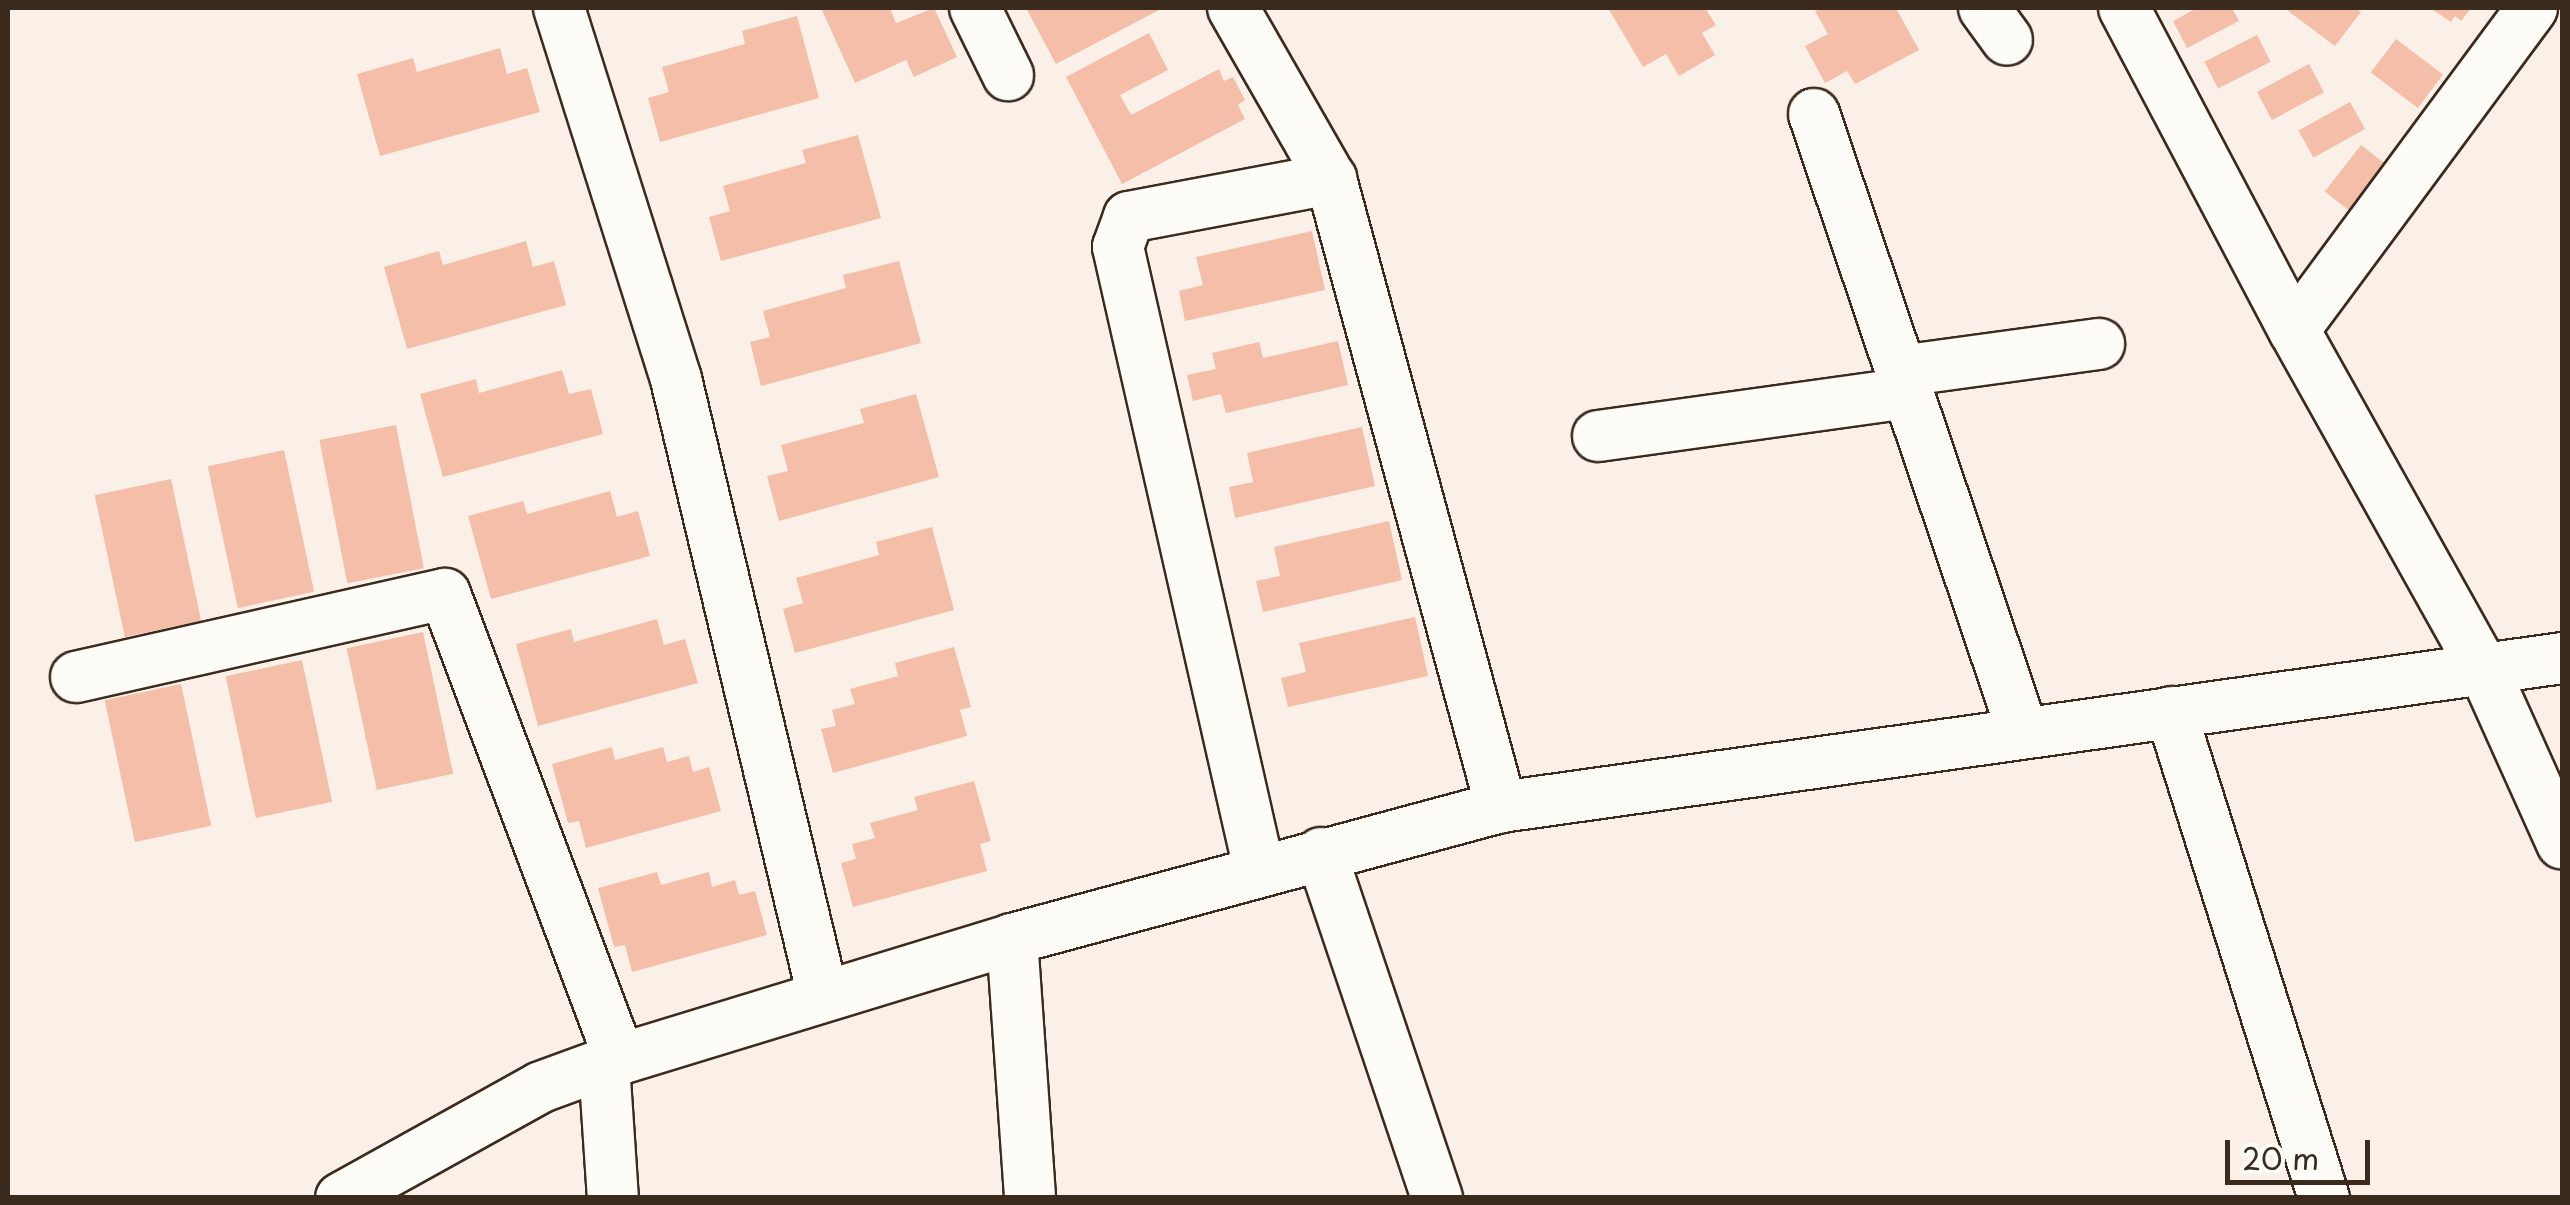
<!DOCTYPE html>
<style>
body{margin:0}
#map{position:relative;width:2570px;height:1205px;overflow:hidden;background:#fbf0e7;font-family:"Playpen Sans",sans-serif}
div>[style]{position:absolute}
.building>*{inset:0;background:#f5bea8;transform-origin:0 0}
.roads{filter:drop-shadow(2px 0 #3b2a1e) drop-shadow(-2px 0 #3b2a1e) drop-shadow(0 2px #3b2a1e) drop-shadow(0 -2px #3b2a1e)}
.minor>*{height:50px;margin:-25px;padding:0 25px;transform-origin:25px;border-radius:25px;background:#fdfcf7}
span{translate:-50% -50%;white-space:nowrap;text-align:center;line-height:1.15;-webkit-text-stroke:10px #fdfcf7;paint-order:stroke}
.frame{position:absolute;inset:0;border:10px solid #3b2a1e;pointer-events:none}
.scale{position:absolute;left:2225px;top:1140px;width:145px;height:45px;box-sizing:border-box;border:5px solid #3b2a1e;border-top:0;padding-left:12px;font-size:30px;line-height:35px;white-space:nowrap;color:#3b2a1e;-webkit-text-stroke:8px #fdfcf7;paint-order:stroke}
</style>
<div id="map">
<div class="building">
<div style="clip-path:polygon(821px 8px,890px 8px,896px 23px,934px 8px,957px 57px,914px 77px,906px 60px,855px 83px)"></div>
<div style="clip-path:polygon(1026px 8px,1163px 8px,1056px 64px)"></div>
<div style="clip-path:polygon(1608px 8px,1705px 8px,1716px 25px,1702px 33px,1715px 55px,1679px 76px,1666px 54px,1643px 67px)"></div>
<div style="clip-path:polygon(1822px 8px,1896px 8px,1919px 50px,1855px 84px,1847px 71px,1825px 83px,1805px 46px,1828px 34px,1815px 11px)"></div>
<div style="clip-path:polygon(2197px 8px,2232px 8px,2239px 21px,2187px 48px,2173px 21px)"></div>
<div style="clip-path:polygon(2291px 8px,2355px 8px,2361px 12px,2335px 46px,2288px 11px)"></div>
<div style="clip-path:polygon(2430px 8px,2471px 8px,2461px 21px,2455px 16px,2451px 22px)"></div>
<div style="clip-path:polygon(797px 16px,819px 98px,660px 142px,648px 98px,669px 92px,662px 67px,745px 44px,742px 31px)"></div>
<div style="clip-path:polygon(1149px 33px,1168px 70px,1120px 95px,1131px 115px,1219px 69px,1224px 81px,1233px 77px,1245px 100px,1238px 105px,1245px 119px,1122px 184px,1066px 77px)"></div>
<div style="left:2257px;top:35px;width:30px;height:59px;rotate:63deg"></div>
<div style="left:2396px;top:39px;width:59px;height:42px;rotate:37deg"></div>
<div style="clip-path:polygon(500px 48px,507px 74px,527px 68px,540px 112px,380px 156px,357px 74px,413px 58px,417px 72px)"></div>
<div style="left:2309px;top:64px;width:32px;height:59px;rotate:62deg"></div>
<div style="left:2350px;top:102px;width:31px;height:59px;rotate:61deg"></div>
<div style="clip-path:polygon(858px 135px,881px 218px,721px 261px,709px 217px,730px 211px,723px 186px,806px 163px,802px 150px)"></div>
<div style="left:2361px;top:145px;width:31px;height:59px;rotate:38deg"></div>
<div style="clip-path:polygon(1312px 231px,1325px 290px,1185px 321px,1179px 291px,1203px 285px,1196px 257px)"></div>
<div style="clip-path:polygon(526px 241px,533px 267px,554px 261px,566px 305px,407px 349px,384px 267px,439px 251px,443px 265px)"></div>
<div style="clip-path:polygon(899px 261px,921px 343px,761px 386px,750px 342px,770px 337px,763px 311px,846px 288px,843px 275px)"></div>
<div style="clip-path:polygon(1338px 341px,1348px 385px,1226px 413px,1221px 394px,1193px 401px,1187px 375px,1216px 369px,1212px 353px,1259px 342px,1263px 358px)"></div>
<div style="clip-path:polygon(562px 370px,569px 394px,591px 389px,603px 434px,443px 477px,420px 394px,476px 379px,479px 393px)"></div>
<div style="clip-path:polygon(916px 394px,939px 477px,779px 521px,767px 476px,788px 471px,781px 445px,864px 423px,860px 409px)"></div>
<div style="left:396px;top:425px;width:146px;height:78px;rotate:79deg"></div>
<div style="clip-path:polygon(1362px 427px,1375px 486px,1235px 518px,1229px 487px,1253px 482px,1247px 453px)"></div>
<div style="left:284px;top:450px;width:145px;height:78px;rotate:78deg"></div>
<div style="left:171px;top:479px;width:145px;height:78px;rotate:78deg"></div>
<div style="clip-path:polygon(610px 491px,617px 517px,638px 511px,650px 556px,491px 599px,468px 516px,523px 501px,527px 514px)"></div>
<div style="clip-path:polygon(1389px 521px,1402px 580px,1263px 612px,1256px 581px,1280px 576px,1274px 547px)"></div>
<div style="clip-path:polygon(932px 527px,954px 610px,795px 653px,783px 609px,803px 603px,796px 578px,879px 555px,876px 542px)"></div>
<div style="clip-path:polygon(1415px 617px,1428px 676px,1288px 707px,1281px 678px,1306px 672px,1299px 643px)"></div>
<div style="clip-path:polygon(657px 619px,664px 645px,685px 639px,698px 683px,538px 726px,516px 644px,571px 629px,574px 642px)"></div>
<div style="left:423px;top:632px;width:145px;height:78px;rotate:78deg"></div>
<div style="clip-path:polygon(954px 647px,971px 707px,960px 710px,967px 736px,833px 773px,821px 729px,836px 726px,832px 710px,855px 704px,850px 689px,898px 676px,895px 663px)"></div>
<div style="left:302px;top:660px;width:145px;height:78px;rotate:78deg"></div>
<div style="left:181px;top:684px;width:145px;height:78px;rotate:78deg"></div>
<div style="clip-path:polygon(612px 747px,615px 760px,663px 747px,667px 762px,689px 756px,693px 772px,709px 767px,721px 811px,586px 848px,579px 821px,568px 823px,552px 764px)"></div>
<div style="clip-path:polygon(974px 781px,991px 841px,980px 844px,987px 871px,853px 907px,841px 863px,856px 859px,852px 844px,875px 838px,870px 823px,918px 810px,914px 797px)"></div>
<div style="clip-path:polygon(657px 872px,661px 885px,709px 872px,712px 887px,735px 880px,739px 895px,755px 891px,767px 935px,632px 972px,625px 945px,614px 947px,598px 888px)"></div>
</div>
<div class="roads">
<div class="minor">
<div style="left:559px;top:8px;width:389px;rotate:72.5deg"></div>
<div style="left:676px;top:379px;width:634px;rotate:76.6deg"></div>
<div style="left:975px;top:8px;width:75px;rotate:63.8deg"></div>
<div style="left:1233px;top:8px;width:197px;rotate:60.2deg"></div>
<div style="left:1331px;top:179px;width:651px;rotate:74.85deg"></div>
<div style="left:1984px;top:8px;width:39px;rotate:54deg"></div>
<div style="left:2124px;top:8px;width:364px;rotate:62.2deg"></div>
<div style="left:2294px;top:330px;width:392px;rotate:60.8deg"></div>
<div style="left:2485px;top:672px;width:188px;rotate:65.8deg"></div>
<div style="left:1814px;top:114px;width:653px;rotate:71.34deg"></div>
<div style="left:2294px;top:330px;width:400px;rotate:-53.5deg"></div>
<div style="left:1901px;top:371px;width:200px;rotate:-7.8deg"></div>
<div style="left:1598px;top:436px;width:313px;rotate:-7.9deg"></div>
<div style="left:76px;top:677px;width:378px;rotate:-12.7deg"></div>
<div style="left:445px;top:594px;width:497px;rotate:69.4deg"></div>
<div style="left:2171px;top:712px;width:510px;rotate:72.53deg"></div>
<div style="left:1321px;top:853px;width:364px;rotate:71.4deg"></div>
<div style="left:1259px;top:869px;width:638px;rotate:-102.77deg"></div>
<div style="left:1118px;top:247px;width:32px;rotate:-70deg"></div>
<div style="left:1129px;top:217px;width:206px;rotate:-10.7deg"></div>
<div style="left:1012px;top:939px;width:260px;rotate:86deg"></div>
<div style="left:604px;top:1064px;width:134px;rotate:86.2deg"></div>
<div style="left:341px;top:1198px;width:229px;rotate:-29deg"></div>
<div style="left:541px;top:1087px;width:67px;rotate:-20.1deg"></div>
<div style="left:604px;top:1064px;width:427px;rotate:-17deg"></div>
<div style="left:1012px;top:939px;width:507px;rotate:-15.11deg"></div>
<div style="left:1501px;top:807px;width:1071px;rotate:-7.99deg"></div>
</div>
</div>
<div class="frame"></div>
<div class="scale">20 m</div>
</div>
